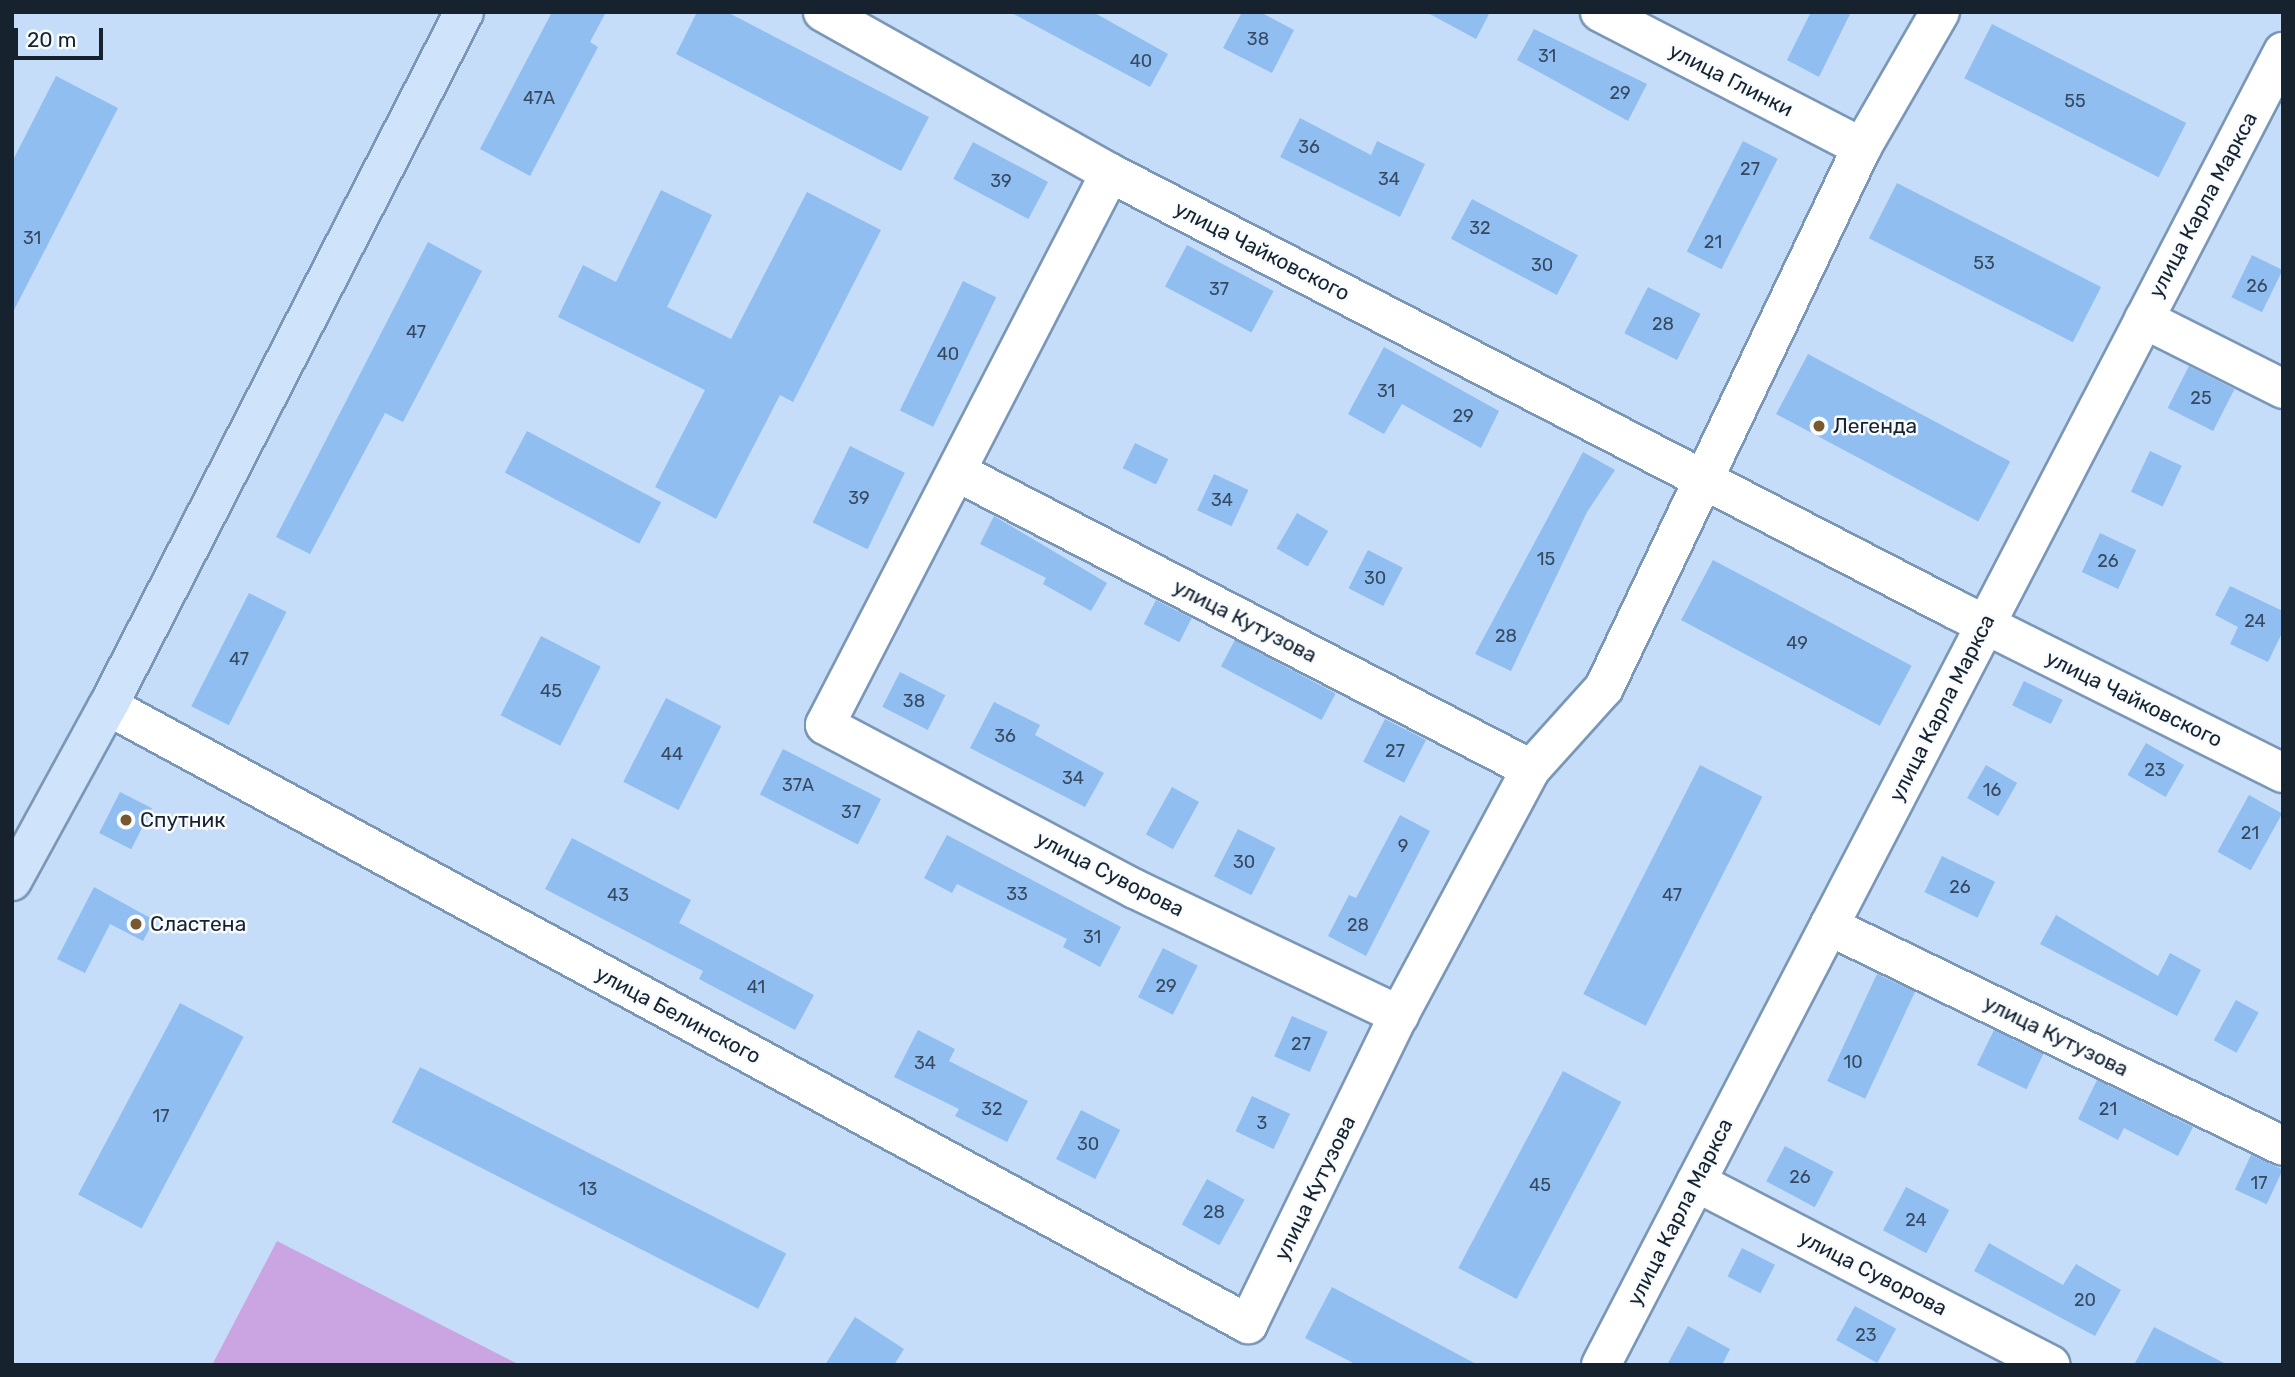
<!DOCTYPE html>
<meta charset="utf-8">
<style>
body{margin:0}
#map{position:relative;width:2295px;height:1377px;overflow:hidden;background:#c5ddf8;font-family:Rubik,sans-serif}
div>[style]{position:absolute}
.green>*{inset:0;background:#caa5e2}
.building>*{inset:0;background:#90bef1;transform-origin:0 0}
.roads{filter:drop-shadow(2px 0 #7b97b7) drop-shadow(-2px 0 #7b97b7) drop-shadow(0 2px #7b97b7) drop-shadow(0 -2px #7b97b7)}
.minor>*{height:38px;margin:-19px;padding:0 19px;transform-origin:19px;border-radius:19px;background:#fff}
.major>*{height:38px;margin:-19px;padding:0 19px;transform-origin:19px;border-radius:19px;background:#cfe3fa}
.dots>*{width:19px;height:19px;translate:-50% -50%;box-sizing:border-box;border:4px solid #f8fbff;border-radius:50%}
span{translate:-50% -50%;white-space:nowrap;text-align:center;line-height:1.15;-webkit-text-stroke:5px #f8fbff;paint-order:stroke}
.number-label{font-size:18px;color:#354960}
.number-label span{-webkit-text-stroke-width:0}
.street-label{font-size:21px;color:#17222f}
.poi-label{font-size:21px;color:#17222f}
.left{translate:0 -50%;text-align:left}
.frame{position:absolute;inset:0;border:14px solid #17222f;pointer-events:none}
.scale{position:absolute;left:14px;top:28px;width:89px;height:32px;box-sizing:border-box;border:4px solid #17222f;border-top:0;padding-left:9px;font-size:21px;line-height:24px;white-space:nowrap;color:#17222f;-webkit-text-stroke:5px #f8fbff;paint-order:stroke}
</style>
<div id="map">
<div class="green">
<div style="clip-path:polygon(277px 1241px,520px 1365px,212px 1365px)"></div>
</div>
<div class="building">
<div style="clip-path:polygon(552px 12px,606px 12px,590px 42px,598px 47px,530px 176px,480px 149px)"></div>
<div style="clip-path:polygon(697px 12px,727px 12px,929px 117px,901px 171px,676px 54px)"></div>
<div style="clip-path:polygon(1010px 12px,1093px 12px,1168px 54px,1150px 87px)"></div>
<div style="clip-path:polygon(1242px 12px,1260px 12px,1294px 30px,1272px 73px,1223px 48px)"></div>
<div style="clip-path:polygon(1426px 12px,1490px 12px,1476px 39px)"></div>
<div style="clip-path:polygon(1811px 12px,1851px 12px,1819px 77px,1787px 60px)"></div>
<div style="left:1992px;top:24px;width:218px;height:61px;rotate:27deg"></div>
<div style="clip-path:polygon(1534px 29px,1647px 84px,1628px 121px,1517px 60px)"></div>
<div style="clip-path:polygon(56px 76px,118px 108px,12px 314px,12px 162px)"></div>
<div style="clip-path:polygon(1300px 118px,1371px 155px,1377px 141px,1425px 164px,1400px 217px,1280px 157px)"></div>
<div style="left:1743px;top:141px;width:39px;height:124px;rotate:27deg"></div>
<div style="left:973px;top:142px;width:85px;height:42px;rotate:28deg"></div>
<div style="left:1897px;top:183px;width:229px;height:62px;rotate:27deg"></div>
<div style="clip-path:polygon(661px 190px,712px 215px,667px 307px,731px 339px,807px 192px,881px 230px,793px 402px,780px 395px,716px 519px,655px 487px,705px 390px,558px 317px,583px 265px,616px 282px)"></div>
<div style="left:1472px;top:199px;width:120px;height:45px;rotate:28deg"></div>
<div style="clip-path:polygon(428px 242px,482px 271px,403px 422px,385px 413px,310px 554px,276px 537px)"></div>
<div style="left:1187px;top:245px;width:98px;height:47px;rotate:28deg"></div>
<div style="left:2252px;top:255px;width:34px;height:47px;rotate:26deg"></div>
<div style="left:963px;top:281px;width:37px;height:144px;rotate:26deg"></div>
<div style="left:1648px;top:287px;width:59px;height:52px;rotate:27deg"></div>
<div style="clip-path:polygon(1384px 347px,1499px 411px,1481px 448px,1402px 404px,1384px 434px,1348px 414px)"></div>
<div style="left:1808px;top:354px;width:229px;height:68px;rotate:28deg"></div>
<div style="left:2189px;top:366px;width:51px;height:47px;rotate:27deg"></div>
<div style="left:527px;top:431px;width:152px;height:47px;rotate:28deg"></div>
<div style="left:1135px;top:443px;width:37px;height:28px;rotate:26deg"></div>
<div style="left:850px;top:446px;width:61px;height:85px;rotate:26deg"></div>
<div style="left:2150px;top:451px;width:35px;height:45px;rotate:25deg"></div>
<div style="clip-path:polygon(1583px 452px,1615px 470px,1587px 512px,1511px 671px,1475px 654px)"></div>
<div style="left:1214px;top:474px;width:38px;height:40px;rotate:25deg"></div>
<div style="left:1297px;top:513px;width:36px;height:41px;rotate:30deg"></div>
<div style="clip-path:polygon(994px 516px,1107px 583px,1091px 611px,1043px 584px,1046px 578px,980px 544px)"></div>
<div style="left:2100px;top:533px;width:40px;height:43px;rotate:25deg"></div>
<div style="left:1368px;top:550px;width:39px;height:43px;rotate:27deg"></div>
<div style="left:1713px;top:560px;width:225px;height:68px;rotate:28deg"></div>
<div style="clip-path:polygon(2230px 586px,2283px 611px,2283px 631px,2268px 662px,2230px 644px,2238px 627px,2215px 615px)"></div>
<div style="left:249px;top:593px;width:42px;height:127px;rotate:27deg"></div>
<div style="left:1156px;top:600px;width:40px;height:27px;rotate:27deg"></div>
<div style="left:541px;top:636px;width:67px;height:89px;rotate:27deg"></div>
<div style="left:1235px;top:640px;width:114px;height:30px;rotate:28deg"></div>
<div style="left:900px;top:672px;width:51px;height:39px;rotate:27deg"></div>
<div style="left:2024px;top:681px;width:43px;height:27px;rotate:26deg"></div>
<div style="left:666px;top:698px;width:62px;height:94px;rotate:27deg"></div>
<div style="clip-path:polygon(994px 702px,1040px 725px,1035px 735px,1104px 773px,1085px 807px,970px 748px)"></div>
<div style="left:1385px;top:719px;width:46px;height:48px;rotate:27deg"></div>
<div style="left:2146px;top:743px;width:44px;height:37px;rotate:30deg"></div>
<div style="left:783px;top:749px;width:110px;height:51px;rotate:27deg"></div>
<div style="left:1700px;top:765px;width:70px;height:257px;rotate:27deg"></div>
<div style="left:1986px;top:765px;width:36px;height:38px;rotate:30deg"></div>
<div style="left:1172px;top:787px;width:31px;height:54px;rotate:29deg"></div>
<div style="left:120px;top:792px;width:36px;height:46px;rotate:27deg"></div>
<div style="left:2249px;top:795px;width:38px;height:65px;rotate:29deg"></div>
<div style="clip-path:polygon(1400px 815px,1430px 831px,1366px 956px,1328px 936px,1349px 895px,1356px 898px)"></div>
<div style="left:1238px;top:829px;width:42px;height:53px;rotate:27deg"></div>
<div style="clip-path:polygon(947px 835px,1121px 927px,1100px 967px,1063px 947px,1067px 939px,957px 884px,952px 893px,924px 878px)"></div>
<div style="clip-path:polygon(572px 838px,691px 900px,679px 923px,814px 995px,795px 1030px,699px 979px,703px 971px,545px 889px)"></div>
<div style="left:1942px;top:856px;width:59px;height:40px;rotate:26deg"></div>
<div style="clip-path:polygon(94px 887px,154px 920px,143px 941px,110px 924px,85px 973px,57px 959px)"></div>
<div style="clip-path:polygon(2056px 915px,2158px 976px,2170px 953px,2201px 970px,2177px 1016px,2040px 944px)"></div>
<div style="left:1163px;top:948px;width:39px;height:55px;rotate:27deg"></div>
<div style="left:1877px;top:974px;width:42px;height:118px;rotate:25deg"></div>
<div style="left:2236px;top:1000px;width:26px;height:46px;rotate:29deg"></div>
<div style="left:180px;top:1003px;width:72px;height:217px;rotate:28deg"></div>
<div style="left:1292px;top:1016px;width:39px;height:44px;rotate:24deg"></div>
<div style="clip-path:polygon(918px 1030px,955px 1049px,949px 1061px,1028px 1101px,1007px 1142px,955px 1116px,959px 1109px,894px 1077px)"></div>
<div style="left:1994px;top:1030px;width:55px;height:39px;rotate:26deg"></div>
<div style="left:420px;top:1067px;width:411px;height:62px;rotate:27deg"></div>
<div style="left:1563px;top:1071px;width:66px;height:223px;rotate:28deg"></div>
<div style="clip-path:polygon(2097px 1080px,2193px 1127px,2178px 1156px,2124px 1128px,2118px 1140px,2078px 1119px)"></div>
<div style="left:1252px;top:1096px;width:42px;height:39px;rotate:25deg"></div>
<div style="left:1081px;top:1110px;width:44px;height:55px;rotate:27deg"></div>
<div style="left:1785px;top:1146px;width:55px;height:40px;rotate:28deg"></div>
<div style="left:2251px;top:1155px;width:35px;height:38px;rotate:25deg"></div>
<div style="left:1207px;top:1179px;width:43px;height:52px;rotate:29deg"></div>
<div style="left:1906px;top:1187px;width:49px;height:49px;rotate:28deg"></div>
<div style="clip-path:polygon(1989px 1243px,2063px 1285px,2076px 1264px,2121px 1290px,2095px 1336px,1974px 1271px)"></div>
<div style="left:1742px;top:1248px;width:37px;height:32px;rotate:27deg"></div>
<div style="clip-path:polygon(1332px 1287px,1478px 1365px,1357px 1365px,1305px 1338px)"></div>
<div style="left:1855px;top:1306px;width:47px;height:39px;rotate:29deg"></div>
<div style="clip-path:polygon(855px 1317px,904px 1349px,894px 1365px,825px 1365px)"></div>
<div style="clip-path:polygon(1688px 1326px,1730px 1349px,1722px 1365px,1667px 1365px)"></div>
<div style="clip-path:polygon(2154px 1327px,2228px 1365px,2134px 1365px)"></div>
</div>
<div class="roads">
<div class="minor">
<div style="left:823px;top:12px;width:329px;rotate:29.3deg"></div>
<div style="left:1110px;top:173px;width:950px;rotate:27.32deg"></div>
<div style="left:1954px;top:609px;width:368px;rotate:26.5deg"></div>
<div style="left:1600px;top:12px;width:295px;rotate:27.3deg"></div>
<div style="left:1110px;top:173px;width:621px;rotate:117.31deg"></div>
<div style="left:825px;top:725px;width:351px;rotate:27.9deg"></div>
<div style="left:1135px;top:889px;width:293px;rotate:25.5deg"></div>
<div style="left:2144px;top:319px;width:156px;rotate:26.7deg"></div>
<div style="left:959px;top:473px;width:644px;rotate:27.36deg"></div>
<div style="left:108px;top:706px;width:1297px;rotate:28.46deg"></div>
<div style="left:1248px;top:1324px;width:344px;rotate:-64deg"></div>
<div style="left:1399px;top:1015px;width:279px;rotate:-61.8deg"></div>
<div style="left:1531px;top:769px;width:109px;rotate:-48deg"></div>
<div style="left:1604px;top:688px;width:599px;rotate:-64.5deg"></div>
<div style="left:1862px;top:147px;width:156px;rotate:-60deg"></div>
<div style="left:1829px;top:926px;width:504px;rotate:25.85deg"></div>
<div style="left:1696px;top:1182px;width:399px;rotate:27.3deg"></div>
<div style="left:1601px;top:1365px;width:1480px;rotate:-62.55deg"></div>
</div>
<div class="major">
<div style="left:12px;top:881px;width:200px;rotate:-61.3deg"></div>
<div style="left:108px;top:706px;width:780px;rotate:-62.84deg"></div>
</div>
</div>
<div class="dots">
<div style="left:1819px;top:426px;background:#78582e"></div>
<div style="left:126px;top:820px;background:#78582e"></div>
<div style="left:136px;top:924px;background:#78582e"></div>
</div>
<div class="number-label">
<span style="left:1258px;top:39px">38</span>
<span style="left:1547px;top:56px">31</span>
<span style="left:1141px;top:61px">40</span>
<span style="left:1620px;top:93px">29</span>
<span style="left:539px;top:98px">47А</span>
<span style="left:2075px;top:101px">55</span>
<span style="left:1309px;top:147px">36</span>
<span style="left:1750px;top:169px">27</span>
<span style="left:1389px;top:179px">34</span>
<span style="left:1001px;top:181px">39</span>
<span style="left:1480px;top:228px">32</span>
<span style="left:32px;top:238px">31</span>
<span style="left:1713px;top:242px">21</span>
<span style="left:1984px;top:263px">53</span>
<span style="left:1542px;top:265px">30</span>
<span style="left:2257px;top:286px">26</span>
<span style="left:1219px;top:289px">37</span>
<span style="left:1663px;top:324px">28</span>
<span style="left:416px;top:332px">47</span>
<span style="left:948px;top:354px">40</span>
<span style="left:1386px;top:391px">31</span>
<span style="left:2201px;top:398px">25</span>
<span style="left:1463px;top:416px">29</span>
<span style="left:859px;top:498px">39</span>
<span style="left:1222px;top:500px">34</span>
<span style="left:1546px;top:559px">15</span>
<span style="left:2108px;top:561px">26</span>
<span style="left:1375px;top:578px">30</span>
<span style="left:2255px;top:621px">24</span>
<span style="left:1506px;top:636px">28</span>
<span style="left:1797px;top:643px">49</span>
<span style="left:239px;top:659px">47</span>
<span style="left:551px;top:691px">45</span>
<span style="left:914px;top:701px">38</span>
<span style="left:1005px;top:736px">36</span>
<span style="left:1395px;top:751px">27</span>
<span style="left:672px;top:754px">44</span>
<span style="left:2155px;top:770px">23</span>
<span style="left:1073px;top:778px">34</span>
<span style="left:798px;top:785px">37А</span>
<span style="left:1992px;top:790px">16</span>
<span style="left:851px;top:812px">37</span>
<span style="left:2250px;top:833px">21</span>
<span style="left:1403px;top:846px">9</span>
<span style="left:1244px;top:862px">30</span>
<span style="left:1960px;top:887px">26</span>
<span style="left:1017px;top:894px">33</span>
<span style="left:618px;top:895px">43</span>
<span style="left:1672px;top:895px">47</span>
<span style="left:1358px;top:925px">28</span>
<span style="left:1092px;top:937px">31</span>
<span style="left:1166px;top:986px">29</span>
<span style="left:756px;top:987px">41</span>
<span style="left:1301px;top:1044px">27</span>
<span style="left:1853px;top:1062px">10</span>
<span style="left:925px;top:1063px">34</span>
<span style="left:992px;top:1109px">32</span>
<span style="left:2108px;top:1109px">21</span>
<span style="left:161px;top:1116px">17</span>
<span style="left:1262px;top:1123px">3</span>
<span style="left:1088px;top:1144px">30</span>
<span style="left:1800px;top:1177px">26</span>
<span style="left:2259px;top:1183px">17</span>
<span style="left:1540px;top:1185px">45</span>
<span style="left:588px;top:1189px">13</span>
<span style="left:1214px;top:1212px">28</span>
<span style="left:1916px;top:1220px">24</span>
<span style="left:2085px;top:1300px">20</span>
<span style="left:1866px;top:1335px">23</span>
</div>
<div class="street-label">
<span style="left:1731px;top:80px;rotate:27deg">улица Глинки</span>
<span style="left:2203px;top:205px;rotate:-62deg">улица Карла Маркса</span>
<span style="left:1262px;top:251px;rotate:27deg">улица Чайковского</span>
<span style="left:1245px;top:621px;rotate:27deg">улица Кутузова</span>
<span style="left:2134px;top:699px;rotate:26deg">улица Чайковского</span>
<span style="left:1942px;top:708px;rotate:-63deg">улица Карла Маркса</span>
<span style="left:1110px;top:874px;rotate:27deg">улица Суворова</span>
<span style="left:678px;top:1015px;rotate:28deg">улица Белинского</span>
<span style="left:2056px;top:1036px;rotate:26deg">улица Кутузова</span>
<span style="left:1315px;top:1188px;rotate:-64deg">улица Кутузова</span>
<span style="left:1680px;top:1212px;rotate:-63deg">улица Карла Маркса</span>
<span style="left:1873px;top:1273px;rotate:27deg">улица Суворова</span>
</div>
<div class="poi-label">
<span class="left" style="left:1833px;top:426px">Легенда</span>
<span class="left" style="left:140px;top:820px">Спутник</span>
<span class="left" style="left:150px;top:924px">Сластена</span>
</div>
<div class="frame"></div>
<div class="scale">20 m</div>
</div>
